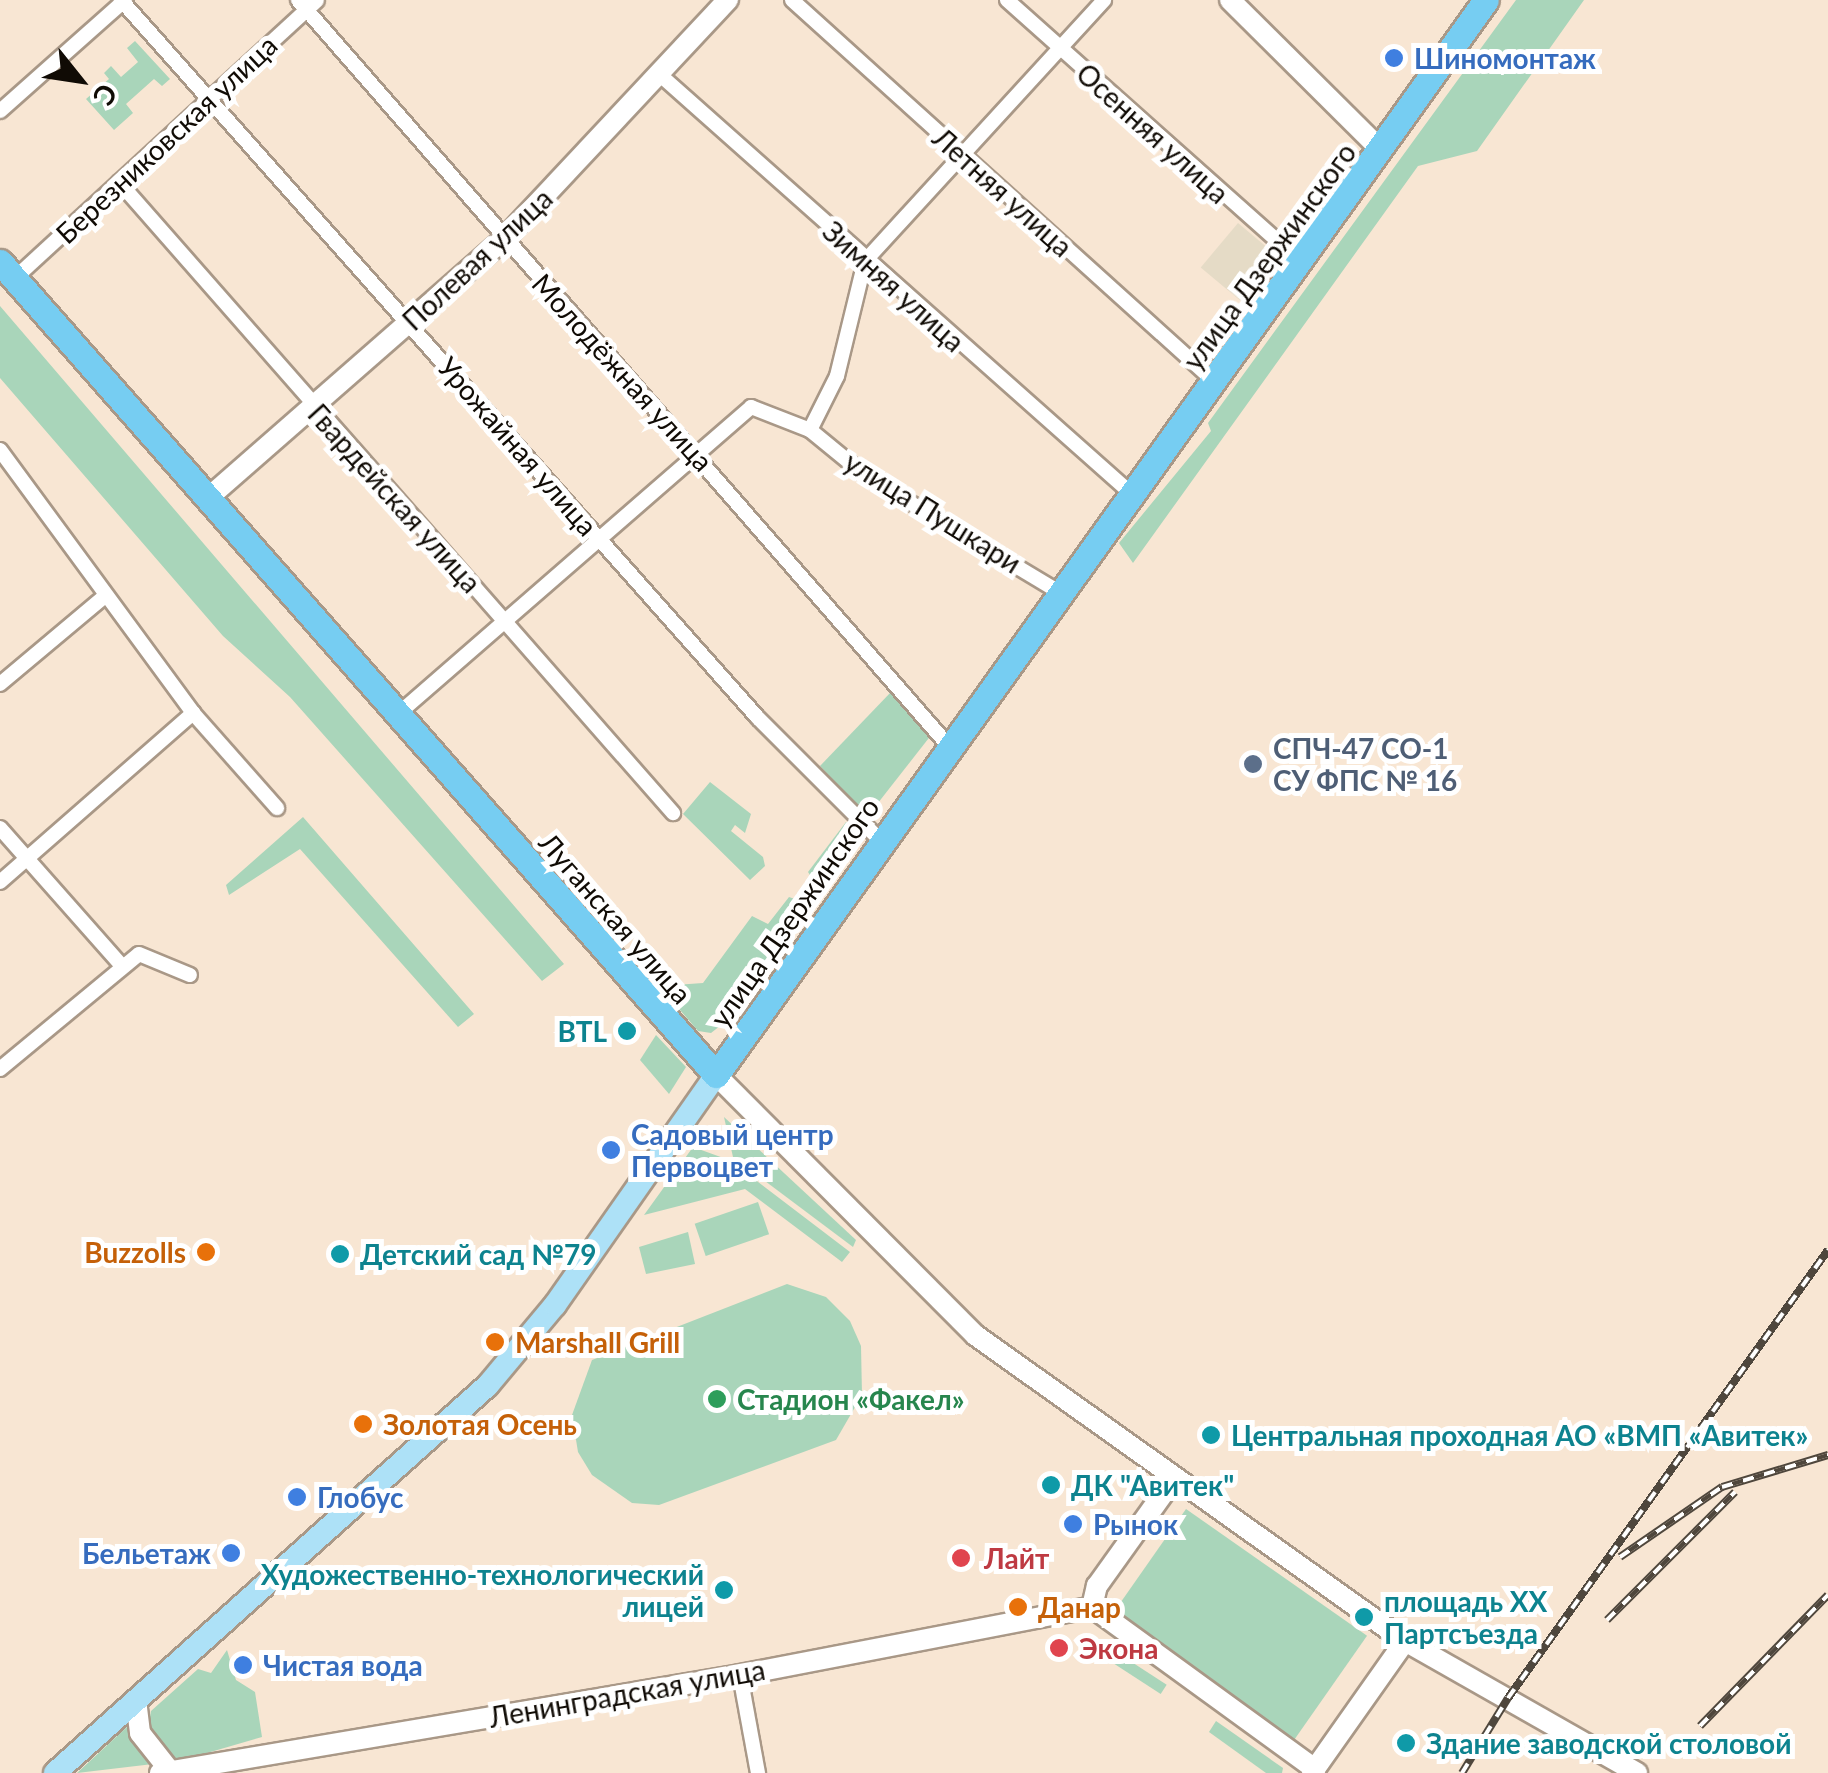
<!DOCTYPE html>
<meta charset="utf-8">
<style>
body{margin:0}
#map{position:relative;width:1828px;height:1773px;overflow:hidden;background:#f8e6d3;font-family:Lato,sans-serif}
div>[style]{position:absolute}
.commercial>*{inset:0;background:#e5dbc6;transform-origin:0 0}
.green>*{inset:0;background:#a9d5ba;transform-origin:0 0}
.roads{filter:drop-shadow(2px 0 #a99887) drop-shadow(-2px 0 #a99887) drop-shadow(0 2px #a99887) drop-shadow(0 -2px #a99887)}
.street>*{height:14px;margin:-7px;padding:0 7px;transform-origin:7px;border-radius:7px;background:#fff}
.secondary>*{height:20px;margin:-10px;padding:0 10px;transform-origin:10px;border-radius:10px;background:#fff}
.primary>*{height:22px;margin:-11px;padding:0 11px;transform-origin:11px;border-radius:11px;background:#ade1f7}
.highway>*{height:25px;margin:-12.5px;padding:0 12.5px;transform-origin:12.5px;border-radius:12.5px;background:#76cdf2}
.rail>*{height:8px;margin-top:-4px;transform-origin:0;background:repeating-linear-gradient(90deg,#fff 0 11px,#4f473d 0 22px);box-sizing:border-box;border-block:2px solid #4f473d}
.dots>*{width:28px;height:28px;translate:-50% -50%;box-sizing:border-box;border:5px solid #fff;border-radius:50%}
span{translate:-50% -50%;white-space:nowrap;text-align:center;line-height:1.15;-webkit-text-stroke:10px #fff;paint-order:stroke}
.shop-label{font-size:28px;color:#366cbe;font-weight:700}
.left{translate:0 -50%;text-align:left}
.right{translate:-100% -50%;text-align:right}
.street-label{font-size:28px;color:#100b05}
.service-label{font-size:28px;color:#4e5e75;font-weight:700}
.culture-label{font-size:28px;color:#0d838f;font-weight:700}
.food-label{font-size:28px;color:#c56008;font-weight:700}
.leisure-label{font-size:28px;color:#27864d;font-weight:700}
.health-label{font-size:28px;color:#be3a42;font-weight:700}
.north{position:absolute;left:30px;top:30px;width:100px;height:100px;-webkit-text-stroke:8px #fff;paint-order:stroke;rotate:120deg;font-size:28px;font-weight:700;line-height:40px;text-align:center;color:#100b05}
.north::after{content:'';display:block;margin:auto;width:35px;height:45px;background:#100b05;clip-path:polygon(50% 0,100% 100%,50% 72%,0 100%)}
</style>
<div id="map">
<div class="commercial">
<div style="left:1238px;top:223px;width:55px;height:58px;rotate:40deg"></div>
</div>
<div class="green">
<div style="clip-path:polygon(1516px 0,1584px 0,1477px 151px,1418px 166px,1133px 563px,1119px 543px,1211px 431px,1208px 423px)"></div>
<div style="clip-path:polygon(135px 41px,170px 79px,162px 86px,154px 79px,126px 104px,133px 113px,114px 130px,86px 99px,109px 79px,104px 73px,111px 66px,121px 77px,138px 62px,127px 48px)"></div>
<div style="clip-path:polygon(0 306px,564px 964px,542px 981px,290px 697px,223px 636px,0 378px)"></div>
<div style="clip-path:polygon(891px 692px,932px 734px,867px 817px,820px 766px)"></div>
<div style="clip-path:polygon(710px 782px,751px 814px,745px 833px,735px 825px,731px 831px,763px 857px,765px 866px,750px 880px,683px 814px)"></div>
<div style="clip-path:polygon(303px 817px,474px 1014px,458px 1027px,300px 849px,229px 895px,226px 885px)"></div>
<div style="clip-path:polygon(846px 822px,858px 836px,820px 890px,808px 872px)"></div>
<div style="clip-path:polygon(789px 897px,812px 905px,725px 1022px,711px 1033px,698px 1031px,668px 996px,675px 985px,703px 983px,752px 916px,768px 924px)"></div>
<div style="clip-path:polygon(656px 1035px,686px 1067px,669px 1094px,640px 1060px)"></div>
<div style="clip-path:polygon(724px 1117px,856px 1240px,853px 1247px,733px 1157px)"></div>
<div style="clip-path:polygon(693px 1147px,729px 1160px,850px 1252px,842px 1262px,745px 1189px,644px 1215px)"></div>
<div style="left:758px;top:1202px;width:34px;height:67px;rotate:71deg"></div>
<div style="clip-path:polygon(688px 1232px,695px 1264px,646px 1274px,639px 1247px)"></div>
<div style="clip-path:polygon(787px 1284px,826px 1297px,850px 1321px,861px 1346px,862px 1395px,836px 1440px,659px 1505px,632px 1503px,592px 1475px,578px 1452px,572px 1415px,592px 1360px)"></div>
<div style="left:1186px;top:1509px;width:221px;height:129px;rotate:35deg"></div>
<div style="left:1087px;top:1633px;width:95px;height:11px;rotate:33deg"></div>
<div style="clip-path:polygon(227px 1650px,236px 1680px,255px 1692px,262px 1737px,183px 1760px,168px 1756px,148px 1728px,151px 1711px,198px 1669px,211px 1673px)"></div>
<div style="clip-path:polygon(1216px 1721px,1283px 1768px,1282px 1773px,1266px 1773px,1209px 1732px)"></div>
<div style="clip-path:polygon(129px 1725px,153px 1764px,77px 1773px)"></div>
</div>
<div class="roads">
<div class="street">
<div style="left:121px;top:0;width:960px;rotate:48.42deg"></div>
<div style="left:758px;top:718px;width:174px;rotate:45deg"></div>
<div style="left:298px;top:0;width:989px;rotate:48.9deg"></div>
<div style="left:792px;top:0;width:570px;rotate:42.08deg"></div>
<div style="left:1007px;top:0;width:394px;rotate:41.7deg"></div>
<div style="left:658px;top:73px;width:635px;rotate:41.62deg"></div>
<div style="left:0;top:111px;width:167px;rotate:-41.6deg"></div>
<div style="left:119px;top:182px;width:840px;rotate:48.72deg"></div>
<div style="left:15px;top:278px;width:410px;rotate:-42.6deg"></div>
<div style="left:810px;top:430px;width:60px;rotate:-63.4deg"></div>
<div style="left:837px;top:376px;width:118px;rotate:-76.3deg"></div>
<div style="left:865px;top:261px;width:354px;rotate:-47.5deg"></div>
<div style="left:0;top:450px;width:326px;rotate:53.7deg"></div>
<div style="left:193px;top:713px;width:127px;rotate:48.5deg"></div>
<div style="left:0;top:684px;width:138px;rotate:-40deg"></div>
<div style="left:398px;top:714px;width:468px;rotate:-41deg"></div>
<div style="left:751px;top:407px;width:63px;rotate:21.3deg"></div>
<div style="left:810px;top:430px;width:72px;rotate:39.4deg"></div>
<div style="left:866px;top:476px;width:227px;rotate:31deg"></div>
<div style="left:0;top:828px;width:183px;rotate:48.5deg"></div>
<div style="left:0;top:882px;width:257px;rotate:-41.2deg"></div>
<div style="left:0;top:1069px;width:180px;rotate:-39.6deg"></div>
<div style="left:139px;top:954px;width:55px;rotate:22.4deg"></div>
<div style="left:740px;top:1675px;width:100px;rotate:79.6deg"></div>
</div>
<div class="secondary">
<div style="left:1230px;top:0;width:213px;rotate:44.8deg"></div>
<div style="left:207px;top:499px;width:395px;rotate:-41.2deg"></div>
<div style="left:504px;top:239px;width:328px;rotate:-46.9deg"></div>
<div style="left:716px;top:1075px;width:367px;rotate:45.1deg"></div>
<div style="left:975px;top:1335px;width:528px;rotate:35.44deg"></div>
<div style="left:1405px;top:1641px;width:267px;rotate:29.6deg"></div>
<div style="left:1092px;top:1607px;width:276px;rotate:36deg"></div>
<div style="left:1092px;top:1607px;width:22px;rotate:-77deg"></div>
<div style="left:1097px;top:1586px;width:130px;rotate:-54.4deg"></div>
<div style="left:136px;top:1700px;width:33px;rotate:83deg"></div>
<div style="left:140px;top:1733px;width:48px;rotate:51.7deg"></div>
<div style="left:160px;top:1773px;width:588px;rotate:-9.59deg"></div>
<div style="left:740px;top:1675px;width:359px;rotate:-10.9deg"></div>
<div style="left:1312px;top:1773px;width:161px;rotate:-54.8deg"></div>
</div>
<div class="primary">
<div style="left:55px;top:1773px;width:581px;rotate:-41.86deg"></div>
<div style="left:488px;top:1385px;width:104px;rotate:-50.1deg"></div>
<div style="left:555px;top:1305px;width:281px;rotate:-55deg"></div>
</div>
<div class="highway">
<div style="left:0;top:262px;width:1083px;rotate:48.63deg"></div>
<div style="left:716px;top:1075px;width:1322px;rotate:-54.39deg"></div>
</div>
</div>
<div class="rail">
<div style="left:1620px;top:1557px;width:124px;rotate:-34.5deg"></div>
<div style="left:1722px;top:1487px;width:111px;rotate:-16.8deg"></div>
<div style="left:1607px;top:1620px;width:181px;rotate:-45deg"></div>
<div style="left:1700px;top:1726px;width:183px;rotate:-45.7deg"></div>
<div style="left:1462px;top:1773px;width:88px;rotate:-58.5deg"></div>
<div style="left:1508px;top:1698px;width:551px;rotate:-54.46deg"></div>
</div>
<div class="dots">
<div style="left:1394px;top:58px;background:#3f7fe0"></div>
<div style="left:1253px;top:764px;background:#5c6f8a"></div>
<div style="left:627px;top:1031px;background:#0f9aa8"></div>
<div style="left:611px;top:1150px;background:#3f7fe0"></div>
<div style="left:206px;top:1252px;background:#e8710a"></div>
<div style="left:340px;top:1254px;background:#0f9aa8"></div>
<div style="left:495px;top:1342px;background:#e8710a"></div>
<div style="left:717px;top:1399px;background:#2e9e5b"></div>
<div style="left:363px;top:1424px;background:#e8710a"></div>
<div style="left:1211px;top:1435px;background:#0f9aa8"></div>
<div style="left:1051px;top:1485px;background:#0f9aa8"></div>
<div style="left:297px;top:1497px;background:#3f7fe0"></div>
<div style="left:1073px;top:1524px;background:#3f7fe0"></div>
<div style="left:231px;top:1553px;background:#3f7fe0"></div>
<div style="left:961px;top:1558px;background:#e0444e"></div>
<div style="left:724px;top:1590px;background:#0f9aa8"></div>
<div style="left:1018px;top:1607px;background:#e8710a"></div>
<div style="left:1364px;top:1617px;background:#0f9aa8"></div>
<div style="left:1059px;top:1648px;background:#e0444e"></div>
<div style="left:243px;top:1665px;background:#3f7fe0"></div>
<div style="left:1406px;top:1743px;background:#0f9aa8"></div>
</div>
<div class="shop-label">
<span class="left" style="left:1414px;top:58px">Шиномонтаж</span>
<span class="left" style="left:631px;top:1150px">Садовый центр<br>Первоцвет</span>
<span class="left" style="left:317px;top:1497px">Глобус</span>
<span class="left" style="left:1093px;top:1524px">Рынок</span>
<span class="right" style="left:211px;top:1553px">Бельетаж</span>
<span class="left" style="left:263px;top:1665px">Чистая вода</span>
</div>
<div class="street-label">
<span style="left:1153px;top:133px;rotate:42deg">Осенняя улица</span>
<span style="left:166px;top:139px;rotate:-43deg">Березниковская улица</span>
<span style="left:1003px;top:192px;rotate:42deg">Летняя улица</span>
<span style="left:1269px;top:256px;rotate:-54deg">улица Дзержинского</span>
<span style="left:477px;top:259px;rotate:-43deg">Полевая улица</span>
<span style="left:894px;top:286px;rotate:42deg">Зимняя улица</span>
<span style="left:623px;top:372px;rotate:48deg">Молодёжная улица</span>
<span style="left:518px;top:446px;rotate:49deg">Урожайная улица</span>
<span style="left:395px;top:498px;rotate:48deg">Гвардейская улица</span>
<span style="left:933px;top:512px;rotate:32deg">улица Пушкари</span>
<span style="left:794px;top:912px;rotate:-55deg">улица Дзержинского</span>
<span style="left:616px;top:918px;rotate:49deg">Луганская улица</span>
<span style="left:627px;top:1693px;rotate:-10deg">Ленинградская улица</span>
</div>
<div class="service-label">
<span class="left" style="left:1273px;top:764px">СПЧ-47 СО-1<br>СУ ФПС № 16</span>
</div>
<div class="culture-label">
<span class="right" style="left:607px;top:1031px">BTL</span>
<span class="left" style="left:360px;top:1254px">Детский сад №79</span>
<span class="left" style="left:1231px;top:1435px">Центральная проходная АО «ВМП «Авитек»</span>
<span class="left" style="left:1071px;top:1485px">ДК "Авитек"</span>
<span class="right" style="left:704px;top:1590px">Художественно-технологический<br>лицей</span>
<span class="left" style="left:1384px;top:1617px">площадь XX<br>Партсъезда</span>
<span class="left" style="left:1426px;top:1743px">Здание заводской столовой</span>
</div>
<div class="food-label">
<span class="right" style="left:186px;top:1252px">Buzzolls</span>
<span class="left" style="left:515px;top:1342px">Marshall Grill</span>
<span class="left" style="left:383px;top:1424px">Золотая Осень</span>
<span class="left" style="left:1038px;top:1607px">Данар</span>
</div>
<div class="leisure-label">
<span class="left" style="left:737px;top:1399px">Стадион «Факел»</span>
</div>
<div class="health-label">
<span class="left" style="left:984px;top:1558px">Лайт</span>
<span class="left" style="left:1079px;top:1648px">Экона</span>
</div>
<div class="north">С</div>
</div>
